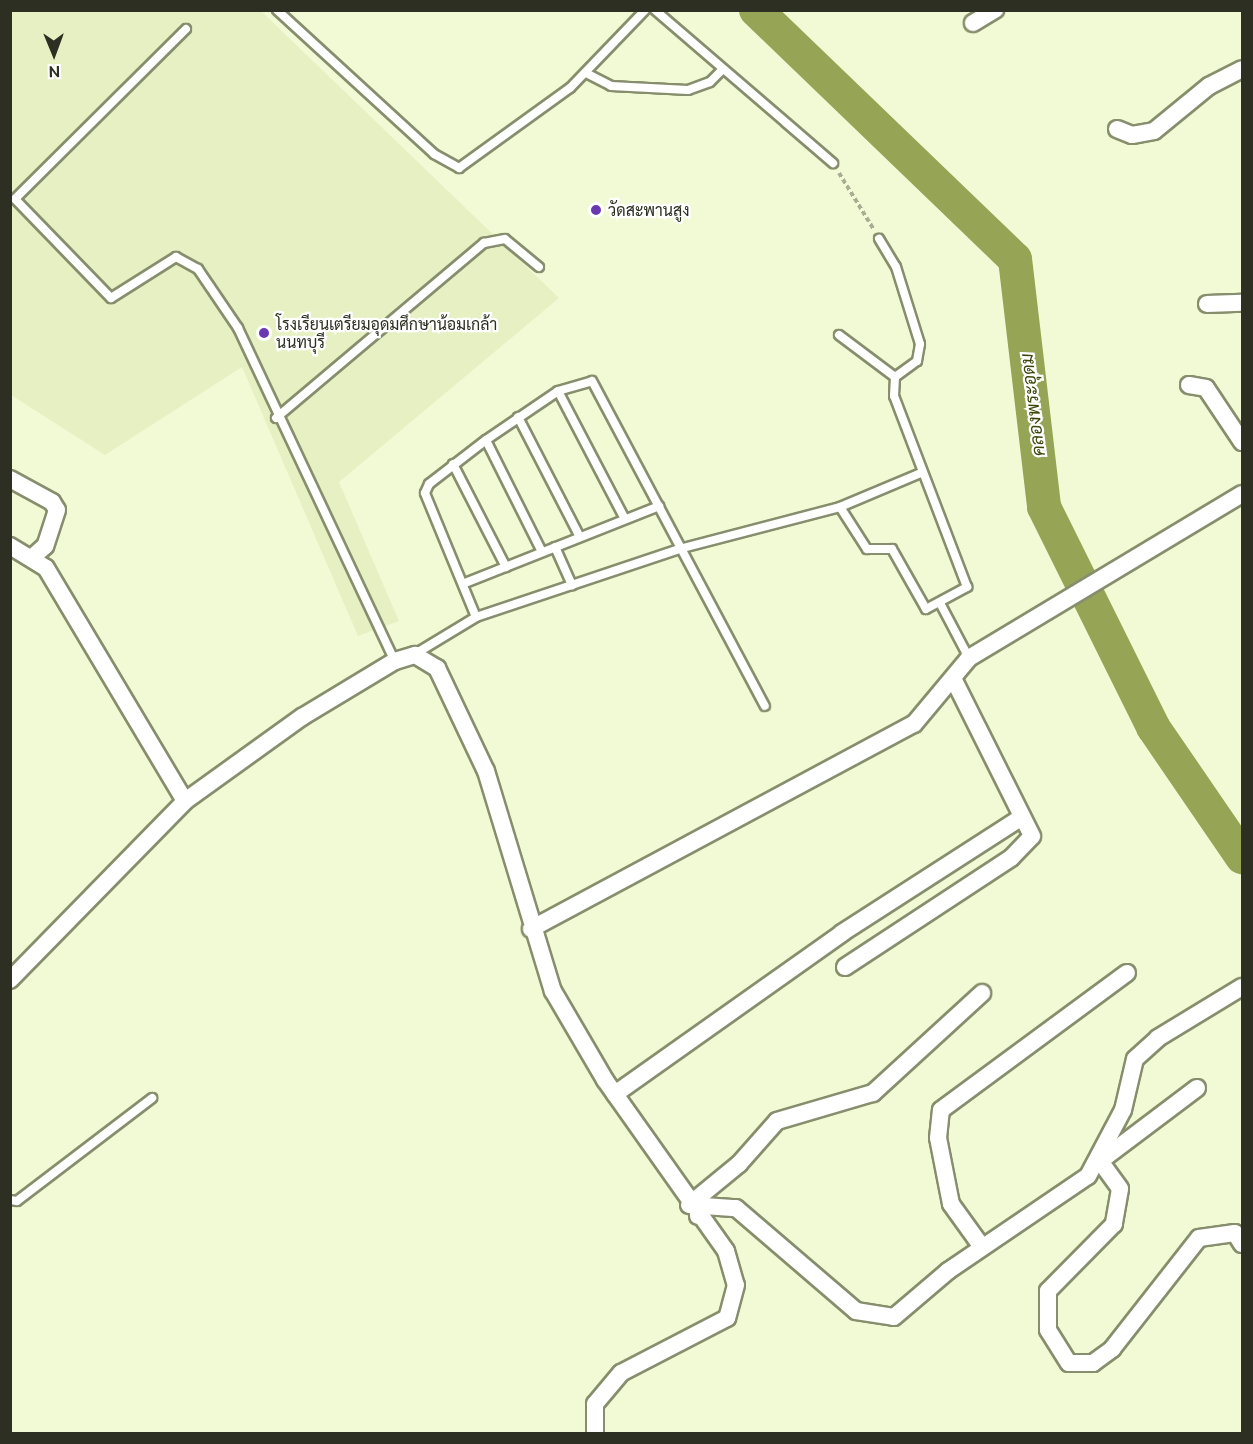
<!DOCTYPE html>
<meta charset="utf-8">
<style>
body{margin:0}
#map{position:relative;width:1253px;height:1444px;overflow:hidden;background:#f2fad5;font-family:Ubuntu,Sarabun,sans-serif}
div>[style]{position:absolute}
.built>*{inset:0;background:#e6f0c3}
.river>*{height:34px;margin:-17px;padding:0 17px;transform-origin:17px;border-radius:17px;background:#95a455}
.path>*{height:4px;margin-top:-2px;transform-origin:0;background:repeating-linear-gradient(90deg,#a8ae92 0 4.5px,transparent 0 7.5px)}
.roads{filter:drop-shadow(2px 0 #878e6d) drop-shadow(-2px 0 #878e6d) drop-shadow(0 2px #878e6d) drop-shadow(0 -2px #878e6d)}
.lane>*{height:8px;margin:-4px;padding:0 4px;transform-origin:4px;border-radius:4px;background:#fff}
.street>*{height:16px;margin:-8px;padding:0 8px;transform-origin:8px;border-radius:8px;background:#fff}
.dots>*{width:16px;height:16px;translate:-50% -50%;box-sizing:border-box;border:3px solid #fff;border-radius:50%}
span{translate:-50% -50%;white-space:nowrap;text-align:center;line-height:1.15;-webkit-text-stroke:4.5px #fff;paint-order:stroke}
.poi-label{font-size:16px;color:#2c2f21}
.left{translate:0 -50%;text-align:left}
.water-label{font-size:18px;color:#3e470a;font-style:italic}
.frame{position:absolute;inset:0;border:12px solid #2c2f21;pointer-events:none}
.north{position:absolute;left:24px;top:24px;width:60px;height:60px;-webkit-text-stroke:4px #fff;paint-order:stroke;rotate:179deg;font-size:16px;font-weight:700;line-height:24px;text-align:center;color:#2c2f21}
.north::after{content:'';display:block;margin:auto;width:21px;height:27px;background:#2c2f21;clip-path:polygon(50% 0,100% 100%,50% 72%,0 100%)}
</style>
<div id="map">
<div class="built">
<div style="clip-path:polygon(10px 11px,261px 11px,559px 298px,339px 482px,399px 621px,358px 636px,242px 367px,105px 455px,11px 395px)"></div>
</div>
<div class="river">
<div style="left:756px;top:10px;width:359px;rotate:43.9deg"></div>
<div style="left:1015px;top:259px;width:250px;rotate:83.3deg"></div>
<div style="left:1044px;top:507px;width:246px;rotate:63.6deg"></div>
<div style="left:1153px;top:727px;width:158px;rotate:55.6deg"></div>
</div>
<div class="path">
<div style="left:839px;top:173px;width:67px;rotate:58.4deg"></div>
</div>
<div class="roads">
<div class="lane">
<div style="left:277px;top:10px;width:213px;rotate:42.5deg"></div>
<div style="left:434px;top:154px;width:29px;rotate:29deg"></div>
<div style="left:459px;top:168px;width:137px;rotate:-35.8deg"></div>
<div style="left:570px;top:88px;width:108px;rotate:-46.1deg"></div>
<div style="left:655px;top:10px;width:235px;rotate:40.7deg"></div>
<div style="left:186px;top:29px;width:241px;rotate:135.2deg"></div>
<div style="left:15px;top:199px;width:138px;rotate:45.9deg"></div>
<div style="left:111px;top:298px;width:77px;rotate:-32.2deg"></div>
<div style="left:176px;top:257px;width:25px;rotate:29deg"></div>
<div style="left:198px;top:269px;width:71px;rotate:55.9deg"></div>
<div style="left:238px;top:328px;width:368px;rotate:64.8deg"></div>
<div style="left:586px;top:73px;width:28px;rotate:27deg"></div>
<div style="left:611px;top:86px;width:77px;rotate:3deg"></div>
<div style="left:688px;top:90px;width:23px;rotate:-20deg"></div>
<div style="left:710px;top:82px;width:18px;rotate:-45deg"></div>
<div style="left:839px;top:335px;width:70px;rotate:36.9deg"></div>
<div style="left:558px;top:391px;width:144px;rotate:62.4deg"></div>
<div style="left:518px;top:417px;width:135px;rotate:62.7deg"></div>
<div style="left:276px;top:418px;width:272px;rotate:-40.1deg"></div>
<div style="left:484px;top:243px;width:21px;rotate:-11deg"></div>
<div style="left:505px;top:239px;width:44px;rotate:39.5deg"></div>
<div style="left:453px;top:464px;width:116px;rotate:62.8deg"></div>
<div style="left:840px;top:507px;width:50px;rotate:57.3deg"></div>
<div style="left:867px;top:549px;width:25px"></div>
<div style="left:892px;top:549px;width:69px;rotate:60.5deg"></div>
<div style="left:926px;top:609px;width:47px;rotate:-28.2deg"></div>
<div style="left:967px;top:587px;width:204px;rotate:-110.9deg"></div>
<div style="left:894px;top:396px;width:19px;rotate:-87deg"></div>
<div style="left:895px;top:377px;width:27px;rotate:-36deg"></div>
<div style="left:917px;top:361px;width:17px;rotate:-80deg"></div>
<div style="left:920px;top:344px;width:81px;rotate:-107.3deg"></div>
<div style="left:896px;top:267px;width:33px;rotate:-121deg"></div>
<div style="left:555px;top:547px;width:42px;rotate:65.9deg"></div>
<div style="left:542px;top:552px;width:125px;rotate:-116.6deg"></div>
<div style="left:486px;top:440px;width:87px;rotate:-34.2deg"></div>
<div style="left:558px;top:391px;width:35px;rotate:-16deg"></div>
<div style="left:592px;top:381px;width:368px;rotate:62deg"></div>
<div style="left:465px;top:583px;width:209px;rotate:-21.6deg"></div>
<div style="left:940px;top:603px;width:62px;rotate:62.2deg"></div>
<div style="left:476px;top:617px;width:134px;rotate:-112.4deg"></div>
<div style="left:425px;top:493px;width:10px;rotate:-66deg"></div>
<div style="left:429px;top:484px;width:72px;rotate:-37.7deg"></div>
<div style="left:415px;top:654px;width:71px;rotate:-31.2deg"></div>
<div style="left:476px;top:617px;width:214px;rotate:-18.5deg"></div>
<div style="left:679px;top:549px;width:166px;rotate:-14.6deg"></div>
<div style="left:840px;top:507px;width:88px;rotate:-22.8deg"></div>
<div style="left:10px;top:1200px;width:7px;rotate:8deg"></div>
<div style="left:17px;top:1201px;width:170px;rotate:-37.3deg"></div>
</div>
<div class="street">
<div style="left:973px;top:23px;width:26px;rotate:-31deg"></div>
<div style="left:1117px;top:129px;width:16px;rotate:22deg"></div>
<div style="left:1132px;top:135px;width:22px;rotate:-10deg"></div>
<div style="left:1154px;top:131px;width:71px;rotate:-39.3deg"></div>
<div style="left:1209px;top:86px;width:37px;rotate:-27deg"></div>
<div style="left:1207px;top:304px;width:35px;rotate:-2deg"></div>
<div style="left:1189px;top:385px;width:17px;rotate:10deg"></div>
<div style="left:1206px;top:388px;width:65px;rotate:56.3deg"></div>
<div style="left:10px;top:479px;width:48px;rotate:28.7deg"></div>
<div style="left:52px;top:502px;width:9px;rotate:58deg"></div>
<div style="left:57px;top:510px;width:38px;rotate:108deg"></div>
<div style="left:45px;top:546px;width:15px;rotate:138deg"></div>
<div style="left:10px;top:546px;width:42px;rotate:31.4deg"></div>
<div style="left:46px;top:568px;width:271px;rotate:59.2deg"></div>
<div style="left:531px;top:929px;width:434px;rotate:-28.2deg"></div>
<div style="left:914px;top:724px;width:86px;rotate:-50.2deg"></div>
<div style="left:969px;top:658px;width:318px;rotate:-31deg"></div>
<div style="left:845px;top:967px;width:199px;rotate:-33.3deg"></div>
<div style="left:1011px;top:858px;width:30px;rotate:-46deg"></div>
<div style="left:1032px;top:836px;width:174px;rotate:-116.6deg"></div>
<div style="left:10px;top:980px;width:250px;rotate:-45.6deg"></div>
<div style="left:185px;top:801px;width:144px;rotate:-35.7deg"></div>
<div style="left:302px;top:717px;width:109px;rotate:-31.1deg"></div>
<div style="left:395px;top:661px;width:21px;rotate:-17deg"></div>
<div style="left:415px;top:655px;width:26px;rotate:31deg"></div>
<div style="left:437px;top:668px;width:114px;rotate:64.6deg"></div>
<div style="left:486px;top:771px;width:230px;rotate:73.1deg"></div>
<div style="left:553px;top:991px;width:103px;rotate:59.7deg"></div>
<div style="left:605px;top:1080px;width:209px;rotate:54.7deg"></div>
<div style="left:726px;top:1251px;width:35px;rotate:74deg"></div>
<div style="left:736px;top:1285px;width:34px;rotate:105deg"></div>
<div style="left:727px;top:1318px;width:119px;rotate:152.6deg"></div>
<div style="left:621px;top:1373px;width:40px;rotate:130deg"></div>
<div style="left:595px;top:1404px;width:30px;rotate:90deg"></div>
<div style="left:1197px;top:1088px;width:121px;rotate:143deg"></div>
<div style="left:1100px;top:1161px;width:34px;rotate:54deg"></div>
<div style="left:1120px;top:1189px;width:36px;rotate:100deg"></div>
<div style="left:1114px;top:1224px;width:94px;rotate:134.6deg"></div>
<div style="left:1048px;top:1291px;width:39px;rotate:90deg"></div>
<div style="left:1048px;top:1330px;width:39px;rotate:58deg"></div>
<div style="left:1069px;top:1363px;width:24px"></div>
<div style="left:1093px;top:1363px;width:24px;rotate:-36deg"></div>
<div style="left:1112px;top:1349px;width:141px;rotate:-51.9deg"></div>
<div style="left:1199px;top:1238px;width:36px;rotate:-8deg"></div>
<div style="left:1235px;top:1233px;width:13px;rotate:58deg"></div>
<div style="left:615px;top:1094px;width:278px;rotate:-35.3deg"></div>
<div style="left:842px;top:933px;width:214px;rotate:-32.8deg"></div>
<div style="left:689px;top:1205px;width:65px;rotate:-39.4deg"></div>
<div style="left:739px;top:1164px;width:57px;rotate:-48.5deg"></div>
<div style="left:777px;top:1121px;width:100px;rotate:-16.3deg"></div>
<div style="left:873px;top:1093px;width:148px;rotate:-42.5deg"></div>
<div style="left:698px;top:1216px;width:12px;rotate:-59deg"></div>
<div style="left:704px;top:1206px;width:32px;rotate:4deg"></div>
<div style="left:736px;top:1208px;width:158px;rotate:40.6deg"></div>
<div style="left:856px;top:1311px;width:38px;rotate:9deg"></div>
<div style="left:894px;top:1317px;width:71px;rotate:-40.4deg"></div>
<div style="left:948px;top:1271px;width:169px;rotate:-34.2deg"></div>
<div style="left:1088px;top:1176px;width:75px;rotate:-62.1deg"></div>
<div style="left:1123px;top:1110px;width:52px;rotate:-76.8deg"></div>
<div style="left:1135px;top:1059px;width:31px;rotate:-42deg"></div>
<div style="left:1158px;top:1038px;width:98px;rotate:-31.3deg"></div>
<div style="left:982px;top:1247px;width:53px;rotate:-125.8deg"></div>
<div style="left:951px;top:1204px;width:67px;rotate:-101.1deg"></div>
<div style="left:938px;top:1138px;width:28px;rotate:-84deg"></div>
<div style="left:941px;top:1110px;width:231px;rotate:-36.4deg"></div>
</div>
</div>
<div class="dots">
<div style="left:596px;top:210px;background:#6a39b1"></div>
<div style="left:264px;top:333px;background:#6a39b1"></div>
</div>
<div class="poi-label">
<span class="left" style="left:608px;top:210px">วัดสะพานสูง</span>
<span class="left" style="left:276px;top:333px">โรงเรียนเตรียมอุดมศึกษาน้อมเกล้า<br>นนทบุรี</span>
</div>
<div class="water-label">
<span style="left:1032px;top:405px;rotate:-97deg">คลองพระอุดม</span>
</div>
<div class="frame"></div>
<div class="north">N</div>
</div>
